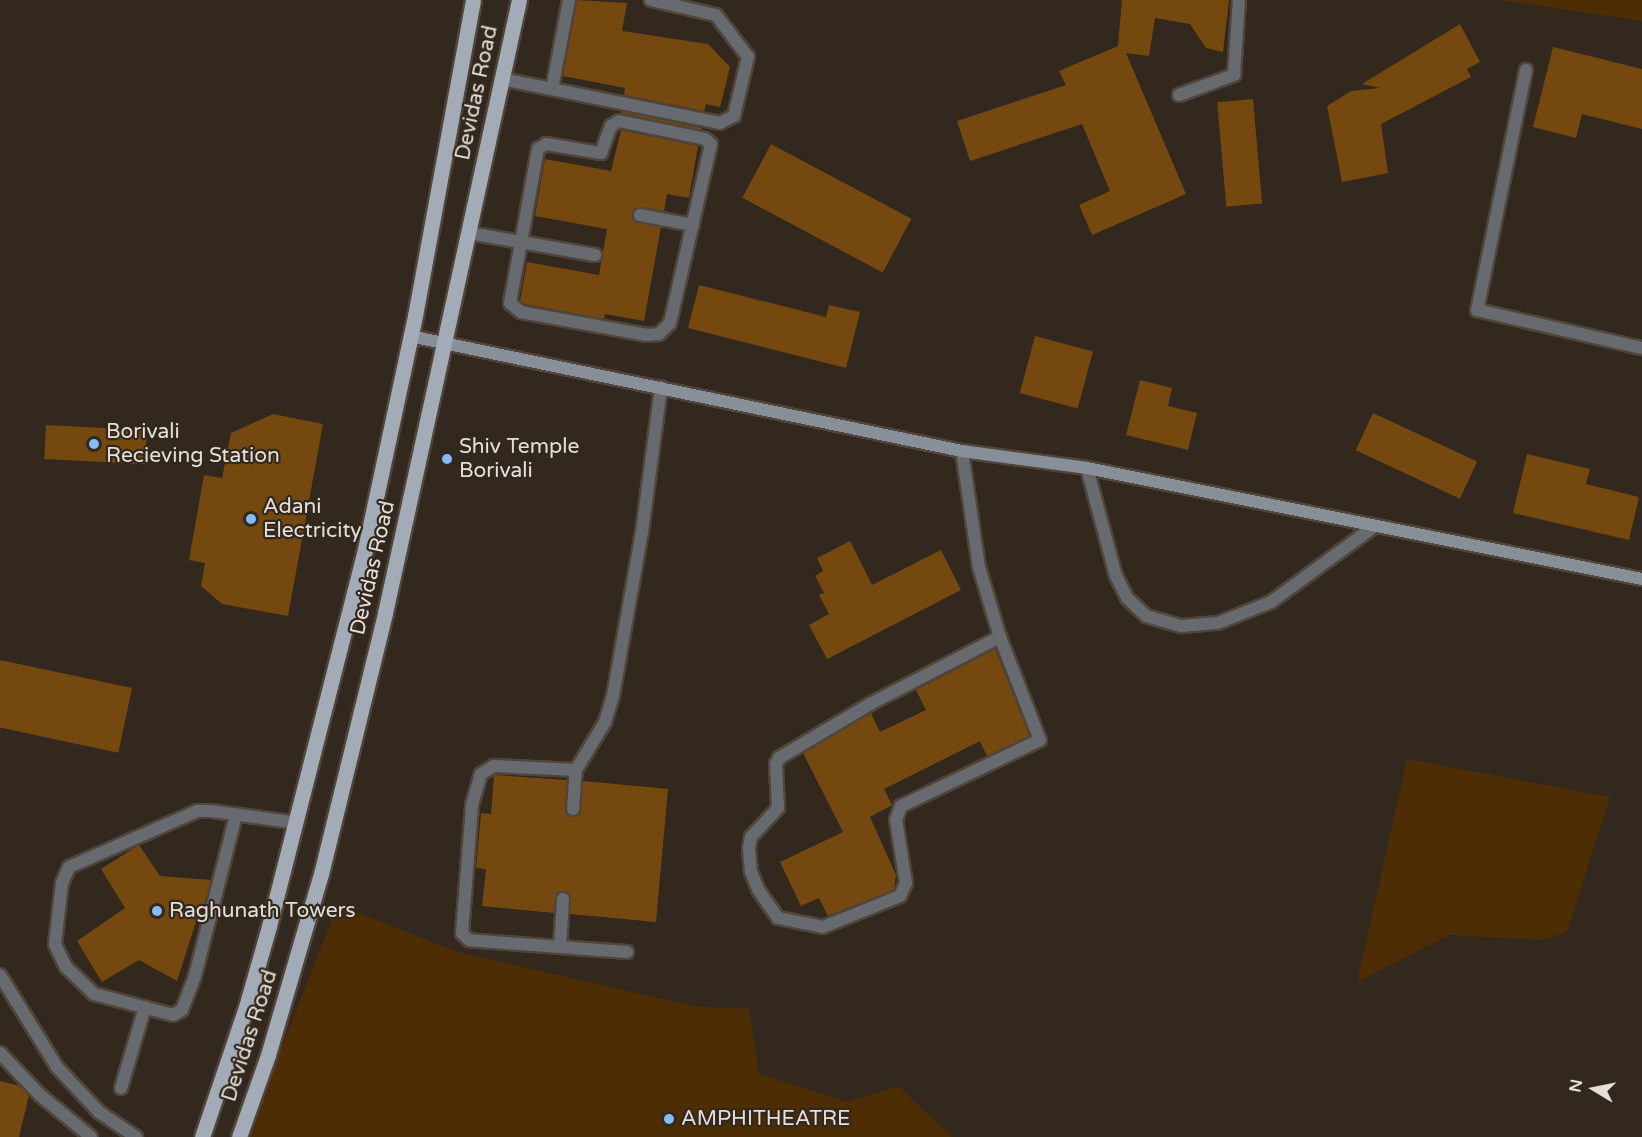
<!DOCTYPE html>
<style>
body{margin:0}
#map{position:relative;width:1642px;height:1137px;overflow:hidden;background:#32281e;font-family:"Varela Round",sans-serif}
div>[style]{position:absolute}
.green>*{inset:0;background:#4d2d04}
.building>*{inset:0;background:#74480f;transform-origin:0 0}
.roads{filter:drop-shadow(2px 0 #4f453c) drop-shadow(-2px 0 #4f453c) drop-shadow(0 2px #4f453c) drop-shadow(0 -2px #4f453c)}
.lane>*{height:12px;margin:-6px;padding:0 6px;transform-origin:6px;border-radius:6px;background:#676b70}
.street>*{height:12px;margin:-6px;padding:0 6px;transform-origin:6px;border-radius:6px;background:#676b70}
.secondary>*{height:12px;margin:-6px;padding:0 6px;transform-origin:6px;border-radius:6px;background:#888f98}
.primary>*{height:15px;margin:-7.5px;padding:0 7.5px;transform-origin:7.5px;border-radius:7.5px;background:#a2abb6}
.dots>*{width:16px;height:16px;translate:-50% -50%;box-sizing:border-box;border:3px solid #32281e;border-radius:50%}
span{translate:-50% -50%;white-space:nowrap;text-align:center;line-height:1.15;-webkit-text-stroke:4.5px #32281e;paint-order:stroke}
.street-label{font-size:21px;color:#e5dfd9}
.poi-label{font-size:21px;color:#e5dfd9}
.left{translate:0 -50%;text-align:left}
.north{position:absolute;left:1564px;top:1059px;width:60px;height:60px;-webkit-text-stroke:4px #32281e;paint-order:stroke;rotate:280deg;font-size:16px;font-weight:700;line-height:24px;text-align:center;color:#e5dfd9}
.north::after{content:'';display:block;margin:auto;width:21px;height:27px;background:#e5dfd9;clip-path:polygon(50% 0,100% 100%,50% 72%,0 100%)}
</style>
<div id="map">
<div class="green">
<div style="clip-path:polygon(1501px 0,1642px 0,1642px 21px)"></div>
<div style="clip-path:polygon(1407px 759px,1610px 797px,1567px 932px,1541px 940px,1449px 935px,1357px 982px)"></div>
<div style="clip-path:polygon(338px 905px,458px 952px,693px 1006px,749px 1009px,759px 1074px,848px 1102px,898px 1086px,952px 1137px,251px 1137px,276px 1061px)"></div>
</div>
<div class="building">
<div style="clip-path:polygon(577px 0,627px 3px,622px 31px,708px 44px,730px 67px,720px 107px,706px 104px,704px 111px,624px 95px,625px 88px,563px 76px)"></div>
<div style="clip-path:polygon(1122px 0,1229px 0,1223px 52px,1206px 48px,1190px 24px,1155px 18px,1149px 56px,1126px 53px,1186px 194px,1092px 235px,1079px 205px,1110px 191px,1082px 124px,970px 161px,957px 121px,1066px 85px,1059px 71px,1118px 46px)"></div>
<div style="clip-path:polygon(1460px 24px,1480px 62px,1467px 69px,1471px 77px,1381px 124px,1388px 173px,1342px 182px,1327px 106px,1351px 91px,1380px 88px,1362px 84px)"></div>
<div style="clip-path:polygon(1553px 47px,1642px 69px,1642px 129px,1582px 114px,1576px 138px,1533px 127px)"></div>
<div style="left:1253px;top:99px;width:105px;height:36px;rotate:85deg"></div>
<div style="left:621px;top:111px;width:83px;height:2px;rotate:12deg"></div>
<div style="clip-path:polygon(621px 130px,698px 146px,689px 198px,667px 194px,664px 211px,641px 207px,632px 213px,635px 222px,661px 227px,644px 321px,605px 314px,604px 319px,525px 304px,520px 301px,527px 262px,599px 275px,607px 229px,535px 216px,545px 159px,611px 171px)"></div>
<div style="left:771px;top:144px;width:159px;height:61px;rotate:28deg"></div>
<div style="clip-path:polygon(699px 285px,826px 317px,829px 305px,860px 312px,846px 368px,688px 328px)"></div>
<div style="left:1035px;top:336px;width:60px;height:59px;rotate:15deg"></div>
<div style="clip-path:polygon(1140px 380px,1172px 388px,1168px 406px,1197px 413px,1188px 450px,1126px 435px)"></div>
<div style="left:1373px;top:413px;width:115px;height:41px;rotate:25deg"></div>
<div style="clip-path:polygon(273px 414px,323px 424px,288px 616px,222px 604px,201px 586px,205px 563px,189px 560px,204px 475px,222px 478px,231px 433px)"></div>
<div style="left:46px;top:425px;width:101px;height:34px;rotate:3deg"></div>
<div style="clip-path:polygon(1527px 454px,1590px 469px,1586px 484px,1639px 497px,1629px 540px,1513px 513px)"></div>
<div style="clip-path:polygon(850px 541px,872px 585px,941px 550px,961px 590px,827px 659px,809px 625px,829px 614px,819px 595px,824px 593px,815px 576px,823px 571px,817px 558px)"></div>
<div style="clip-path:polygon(995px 649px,1030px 736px,987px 756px,980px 741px,884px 789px,892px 805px,870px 817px,896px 875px,894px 890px,828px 916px,819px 898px,801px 906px,780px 862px,843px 832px,803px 753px,871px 713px,880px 732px,926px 710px,916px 690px)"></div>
<div style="left:0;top:660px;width:135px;height:66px;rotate:12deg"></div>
<div style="clip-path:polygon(494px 775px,567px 780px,565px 809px,572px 817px,581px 810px,583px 781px,668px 789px,656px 922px,570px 914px,571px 896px,564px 891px,556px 895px,554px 913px,482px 906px,486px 869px,476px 868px,481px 813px,491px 814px)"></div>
<div style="clip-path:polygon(139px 845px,160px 876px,211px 880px,204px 905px,201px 906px,177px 981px,139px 960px,102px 982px,77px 941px,125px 908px,101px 869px)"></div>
<div style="clip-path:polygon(0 1081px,20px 1086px,29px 1095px,19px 1137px,0 1137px)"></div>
</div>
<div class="roads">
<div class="lane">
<div style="left:1087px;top:468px;width:112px;rotate:75deg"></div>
<div style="left:1116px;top:576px;width:25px;rotate:63deg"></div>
<div style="left:1127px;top:598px;width:26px;rotate:43deg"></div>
<div style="left:1146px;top:616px;width:37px;rotate:16deg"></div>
<div style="left:1182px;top:626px;width:36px;rotate:-5deg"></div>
<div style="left:1218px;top:623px;width:57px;rotate:-21.6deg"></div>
<div style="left:1271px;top:602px;width:129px;rotate:-36.2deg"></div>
</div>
<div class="street">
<div style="left:1526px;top:70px;width:245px;rotate:101.5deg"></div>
<div style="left:1477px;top:310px;width:169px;rotate:13deg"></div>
<div style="left:502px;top:79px;width:222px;rotate:11.4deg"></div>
<div style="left:720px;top:123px;width:16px;rotate:-27deg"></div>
<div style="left:734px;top:116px;width:61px;rotate:-76.7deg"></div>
<div style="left:748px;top:57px;width:53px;rotate:-127.3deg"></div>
<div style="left:716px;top:15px;width:67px;rotate:-167deg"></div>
<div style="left:552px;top:89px;width:91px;rotate:-79.2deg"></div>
<div style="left:1179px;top:95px;width:59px;rotate:-20deg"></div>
<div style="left:1234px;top:75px;width:75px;rotate:-86.2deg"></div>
<div style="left:619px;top:121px;width:88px;rotate:11.8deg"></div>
<div style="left:705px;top:139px;width:8px;rotate:40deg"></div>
<div style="left:711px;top:144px;width:184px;rotate:102.9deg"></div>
<div style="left:670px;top:323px;width:16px;rotate:135deg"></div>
<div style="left:659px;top:334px;width:12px;rotate:175deg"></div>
<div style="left:647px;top:335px;width:128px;rotate:-169.7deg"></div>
<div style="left:521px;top:312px;width:14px;rotate:-141deg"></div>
<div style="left:510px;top:303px;width:157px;rotate:-79.7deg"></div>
<div style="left:538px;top:149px;width:9px;rotate:-32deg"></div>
<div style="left:546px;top:144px;width:56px;rotate:9.3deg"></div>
<div style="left:601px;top:153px;width:29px;rotate:-70deg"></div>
<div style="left:611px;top:126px;width:9px;rotate:-32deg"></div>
<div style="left:640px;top:215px;width:54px;rotate:10.7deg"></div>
<div style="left:469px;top:233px;width:128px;rotate:9.9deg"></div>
<div style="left:962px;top:451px;width:117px;rotate:81.7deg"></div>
<div style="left:979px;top:567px;width:73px;rotate:73.3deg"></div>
<div style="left:1000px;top:637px;width:110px;rotate:68.8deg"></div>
<div style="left:1040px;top:740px;width:154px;rotate:154.6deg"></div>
<div style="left:901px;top:806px;width:15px;rotate:110deg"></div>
<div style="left:896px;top:820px;width:64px;rotate:81deg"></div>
<div style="left:906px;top:883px;width:14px;rotate:115deg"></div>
<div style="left:900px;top:896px;width:83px;rotate:158.1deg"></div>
<div style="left:823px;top:927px;width:46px;rotate:-168.7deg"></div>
<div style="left:778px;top:918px;width:35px;rotate:-125deg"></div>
<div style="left:758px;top:889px;width:18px;rotate:-112deg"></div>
<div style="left:751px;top:872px;width:24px;rotate:-95deg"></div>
<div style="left:749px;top:848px;width:11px;rotate:-80deg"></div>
<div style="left:751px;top:837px;width:40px;rotate:-47deg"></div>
<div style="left:778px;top:808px;width:44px;rotate:-92.6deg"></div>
<div style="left:776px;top:764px;width:7px;rotate:-63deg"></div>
<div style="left:779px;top:758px;width:108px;rotate:-30.6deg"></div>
<div style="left:872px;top:703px;width:144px;rotate:-27.3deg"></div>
<div style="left:573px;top:809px;width:39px;rotate:-86deg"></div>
<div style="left:236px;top:815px;width:166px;rotate:104.3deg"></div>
<div style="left:195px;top:976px;width:36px;rotate:111deg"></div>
<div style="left:182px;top:1010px;width:10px;rotate:151deg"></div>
<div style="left:173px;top:1015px;width:82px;rotate:-165.1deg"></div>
<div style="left:94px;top:994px;width:39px;rotate:-136deg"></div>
<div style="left:66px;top:967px;width:25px;rotate:-116deg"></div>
<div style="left:55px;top:944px;width:61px;rotate:-83.5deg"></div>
<div style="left:62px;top:883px;width:17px;rotate:-66deg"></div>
<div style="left:69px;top:867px;width:140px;rotate:-23.6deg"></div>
<div style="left:197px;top:811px;width:14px"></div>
<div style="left:211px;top:811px;width:87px;rotate:7.9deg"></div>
<div style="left:560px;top:946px;width:47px;rotate:-86.3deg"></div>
<div style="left:627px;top:952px;width:158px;rotate:-175.7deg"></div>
<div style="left:469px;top:940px;width:10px;rotate:-135deg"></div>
<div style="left:462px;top:933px;width:128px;rotate:-85.5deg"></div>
<div style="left:472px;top:805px;width:32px;rotate:-74deg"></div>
<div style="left:481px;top:774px;width:15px;rotate:-32deg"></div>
<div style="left:494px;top:766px;width:82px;rotate:2.8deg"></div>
<div style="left:576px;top:770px;width:56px;rotate:-58.9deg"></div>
<div style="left:605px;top:722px;width:27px;rotate:-73deg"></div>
<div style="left:613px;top:696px;width:167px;rotate:-80deg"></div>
<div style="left:642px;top:532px;width:146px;rotate:-82.5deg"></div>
<div style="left:0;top:975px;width:108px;rotate:58.2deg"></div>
<div style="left:57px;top:1067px;width:62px;rotate:47deg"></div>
<div style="left:99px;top:1112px;width:45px;rotate:34deg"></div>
<div style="left:0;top:1053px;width:58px;rotate:46.4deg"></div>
<div style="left:40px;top:1095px;width:66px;rotate:39.5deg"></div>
<div style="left:121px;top:1088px;width:84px;rotate:-73.5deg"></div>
</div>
<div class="secondary">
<div style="left:410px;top:336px;width:564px;rotate:11.77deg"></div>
<div style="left:962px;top:451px;width:126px;rotate:7.7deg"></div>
<div style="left:1087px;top:468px;width:566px;rotate:11.31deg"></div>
</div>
<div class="primary">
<div style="left:202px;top:1137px;width:137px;rotate:-71.3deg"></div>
<div style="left:246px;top:1007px;width:84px;rotate:-74.1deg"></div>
<div style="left:269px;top:926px;width:389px;rotate:-75.7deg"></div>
<div style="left:365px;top:549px;width:238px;rotate:-77.9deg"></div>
<div style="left:415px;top:316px;width:321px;rotate:-79.6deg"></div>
<div style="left:239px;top:1137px;width:87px;rotate:-70.5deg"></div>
<div style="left:268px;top:1055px;width:189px;rotate:-73.7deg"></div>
<div style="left:321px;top:874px;width:269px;rotate:-76.2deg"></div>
<div style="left:385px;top:613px;width:627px;rotate:-77.67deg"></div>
</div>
</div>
<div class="dots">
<div style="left:94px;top:444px;background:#86bbfb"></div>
<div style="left:447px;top:459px;background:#86bbfb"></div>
<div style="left:251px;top:519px;background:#86bbfb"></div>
<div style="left:157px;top:911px;background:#86bbfb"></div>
<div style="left:669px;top:1119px;background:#86bbfb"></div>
</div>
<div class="street-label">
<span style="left:477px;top:93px;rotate:-78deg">Devidas Road</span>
<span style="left:373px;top:568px;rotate:-77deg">Devidas Road</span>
<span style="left:250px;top:1036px;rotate:-72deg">Devidas Road</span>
</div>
<div class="poi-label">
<span class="left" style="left:106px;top:444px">Borivali<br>Recieving Station</span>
<span class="left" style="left:459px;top:459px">Shiv Temple<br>Borivali</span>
<span class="left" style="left:263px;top:519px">Adani<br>Electricity</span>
<span class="left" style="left:169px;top:911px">Raghunath Towers</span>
<span class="left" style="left:681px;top:1119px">AMPHITHEATRE</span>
</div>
<div class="north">N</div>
</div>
